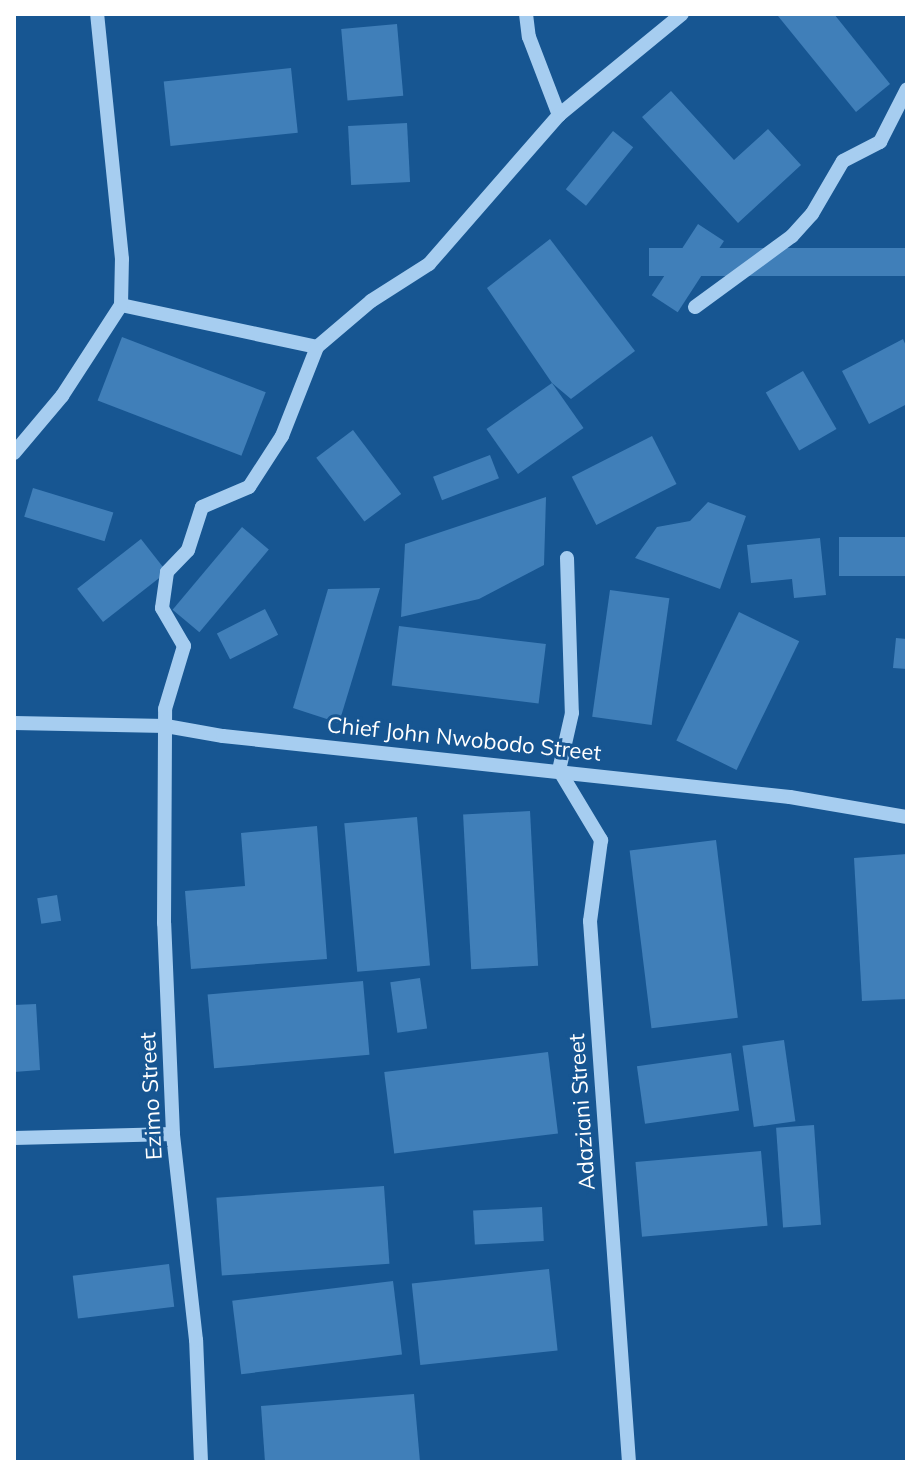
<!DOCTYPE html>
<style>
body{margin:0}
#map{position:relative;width:921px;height:1476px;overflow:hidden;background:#175692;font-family:Mulish,sans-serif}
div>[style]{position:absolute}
.building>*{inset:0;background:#407fb9;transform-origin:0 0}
.minor>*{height:14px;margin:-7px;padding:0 7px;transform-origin:7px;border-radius:7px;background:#a6cdf0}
span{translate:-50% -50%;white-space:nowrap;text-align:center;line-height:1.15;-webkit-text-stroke:6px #175692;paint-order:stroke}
.street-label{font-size:22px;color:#fff}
.frame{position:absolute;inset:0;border:16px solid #fff;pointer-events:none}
</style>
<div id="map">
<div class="building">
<div style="clip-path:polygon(781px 14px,834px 14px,890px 84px,856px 112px,778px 16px)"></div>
<div style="left:397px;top:24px;width:72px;height:56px;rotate:85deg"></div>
<div style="left:291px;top:68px;width:65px;height:128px;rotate:84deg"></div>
<div style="clip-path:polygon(671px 91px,734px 160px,768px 129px,801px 165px,738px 223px,642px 117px)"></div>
<div style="left:407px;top:123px;width:59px;height:59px;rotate:87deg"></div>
<div style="left:613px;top:131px;width:26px;height:75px;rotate:39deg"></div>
<div style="left:698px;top:224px;width:31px;height:85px;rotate:33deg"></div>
<div style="clip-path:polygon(550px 239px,635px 351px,571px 399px,552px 383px,487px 288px)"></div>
<div style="left:907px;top:248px;width:28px;height:258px;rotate:90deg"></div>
<div style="left:122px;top:337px;width:154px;height:68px;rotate:21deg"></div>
<div style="clip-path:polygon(903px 339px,907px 348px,907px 404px,869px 424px,842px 371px)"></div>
<div style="left:803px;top:371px;width:67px;height:43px;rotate:60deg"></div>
<div style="left:552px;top:383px;width:55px;height:80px;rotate:55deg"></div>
<div style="left:353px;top:430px;width:80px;height:46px;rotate:53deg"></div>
<div style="left:652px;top:436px;width:54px;height:90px;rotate:63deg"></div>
<div style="left:490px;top:455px;width:25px;height:61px;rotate:69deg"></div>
<div style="left:33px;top:488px;width:84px;height:30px;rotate:17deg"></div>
<div style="clip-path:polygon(546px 497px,544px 565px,479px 599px,401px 617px,405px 544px)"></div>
<div style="clip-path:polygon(708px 502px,746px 516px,720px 589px,635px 558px,657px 527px,690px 521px)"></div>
<div style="left:242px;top:527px;width:35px;height:108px;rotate:40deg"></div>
<div style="left:907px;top:537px;width:39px;height:68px;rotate:90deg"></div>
<div style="clip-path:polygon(820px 538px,826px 595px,794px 598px,792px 579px,751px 583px,747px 545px)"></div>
<div style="left:141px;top:539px;width:42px;height:81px;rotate:52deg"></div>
<div style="clip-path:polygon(380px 588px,339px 723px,293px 708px,328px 589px)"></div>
<div style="left:610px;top:590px;width:60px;height:128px;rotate:8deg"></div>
<div style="left:265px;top:609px;width:29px;height:54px;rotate:63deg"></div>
<div style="left:739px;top:612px;width:67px;height:143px;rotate:26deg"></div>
<div style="left:399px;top:626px;width:148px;height:60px;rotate:7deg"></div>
<div style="clip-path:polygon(896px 638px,907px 639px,907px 669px,893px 668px)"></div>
<div style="left:530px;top:811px;width:155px;height:67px;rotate:87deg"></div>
<div style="left:417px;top:817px;width:149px;height:73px;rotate:85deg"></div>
<div style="clip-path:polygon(317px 826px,327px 959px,191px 969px,185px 891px,245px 886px,241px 833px)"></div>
<div style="left:716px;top:840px;width:179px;height:87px;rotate:83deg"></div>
<div style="clip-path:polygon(907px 854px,907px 999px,862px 1001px,854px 858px)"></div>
<div style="left:57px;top:895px;width:26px;height:20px;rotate:81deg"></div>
<div style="left:420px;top:978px;width:51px;height:30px;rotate:82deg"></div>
<div style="left:363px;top:981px;width:74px;height:156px;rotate:85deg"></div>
<div style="clip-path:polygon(36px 1004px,40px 1070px,14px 1072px,14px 1005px)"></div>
<div style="left:784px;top:1040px;width:82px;height:42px;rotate:82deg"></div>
<div style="left:548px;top:1052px;width:82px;height:165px;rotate:83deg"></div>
<div style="left:731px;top:1053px;width:58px;height:95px;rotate:82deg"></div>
<div style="left:814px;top:1125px;width:100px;height:38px;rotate:86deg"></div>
<div style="left:761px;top:1151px;width:75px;height:126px;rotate:85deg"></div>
<div style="left:384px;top:1186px;width:78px;height:168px;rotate:86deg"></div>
<div style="left:542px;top:1207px;width:34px;height:69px;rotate:87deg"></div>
<div style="left:169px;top:1264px;width:43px;height:97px;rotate:83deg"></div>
<div style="left:549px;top:1269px;width:82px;height:138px;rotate:84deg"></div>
<div style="left:393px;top:1281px;width:74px;height:162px;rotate:83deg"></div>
<div style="clip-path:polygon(414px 1394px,420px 1462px,265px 1462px,261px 1406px)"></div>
</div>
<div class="minor">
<div style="left:526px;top:14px;width:23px;rotate:83deg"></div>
<div style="left:529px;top:37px;width:84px;rotate:69deg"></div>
<div style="left:121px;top:305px;width:200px;rotate:12.1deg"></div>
<div style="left:317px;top:347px;width:71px;rotate:-40.4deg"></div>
<div style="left:371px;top:301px;width:69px;rotate:-32.5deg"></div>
<div style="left:429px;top:264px;width:198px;rotate:-48.9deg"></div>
<div style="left:559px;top:115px;width:159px;rotate:-39.4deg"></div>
<div style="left:695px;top:307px;width:120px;rotate:-36.2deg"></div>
<div style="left:792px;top:236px;width:30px;rotate:-48deg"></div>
<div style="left:812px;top:214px;width:61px;rotate:-59.7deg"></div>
<div style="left:843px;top:161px;width:42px;rotate:-27.2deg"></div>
<div style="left:880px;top:142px;width:59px;rotate:-63deg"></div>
<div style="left:14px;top:453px;width:75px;rotate:-49.9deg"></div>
<div style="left:62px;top:396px;width:108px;rotate:-57deg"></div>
<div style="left:121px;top:305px;width:46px;rotate:-88.8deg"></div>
<div style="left:122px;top:259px;width:246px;rotate:-95.8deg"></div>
<div style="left:567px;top:558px;width:155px;rotate:88.2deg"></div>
<div style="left:572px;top:713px;width:58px;rotate:102.8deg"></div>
<div style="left:559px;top:770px;width:82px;rotate:59deg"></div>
<div style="left:601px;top:840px;width:82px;rotate:97.7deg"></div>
<div style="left:590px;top:921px;width:542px;rotate:85.88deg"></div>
<div style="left:14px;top:723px;width:152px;rotate:1.1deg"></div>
<div style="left:166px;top:726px;width:58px;rotate:10deg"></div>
<div style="left:223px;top:736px;width:570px;rotate:6.14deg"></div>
<div style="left:790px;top:797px;width:119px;rotate:9.7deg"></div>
<div style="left:14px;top:1138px;width:159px;rotate:-1.4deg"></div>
<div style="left:201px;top:1462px;width:122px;rotate:-92.3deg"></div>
<div style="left:196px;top:1340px;width:207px;rotate:-96.4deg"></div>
<div style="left:173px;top:1134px;width:211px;rotate:-92.4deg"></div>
<div style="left:164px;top:923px;width:214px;rotate:-89.7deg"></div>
<div style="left:165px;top:709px;width:66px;rotate:-73.2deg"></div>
<div style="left:184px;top:646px;width:44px;rotate:-120.1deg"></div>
<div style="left:162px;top:608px;width:36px;rotate:-82deg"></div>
<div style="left:167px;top:572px;width:30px;rotate:-46deg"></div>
<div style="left:188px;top:550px;width:45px;rotate:-72deg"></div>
<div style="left:202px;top:507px;width:51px;rotate:-23.1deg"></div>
<div style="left:249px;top:487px;width:61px;rotate:-57.1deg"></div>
<div style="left:282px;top:436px;width:96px;rotate:-68.5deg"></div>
</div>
<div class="street-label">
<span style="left:464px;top:739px;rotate:6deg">Chief John Nwobodo Street</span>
<span style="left:151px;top:1096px;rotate:-93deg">Ezimo Street</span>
<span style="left:582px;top:1112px;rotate:-94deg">Adaziani Street</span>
</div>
<div class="frame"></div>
</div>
